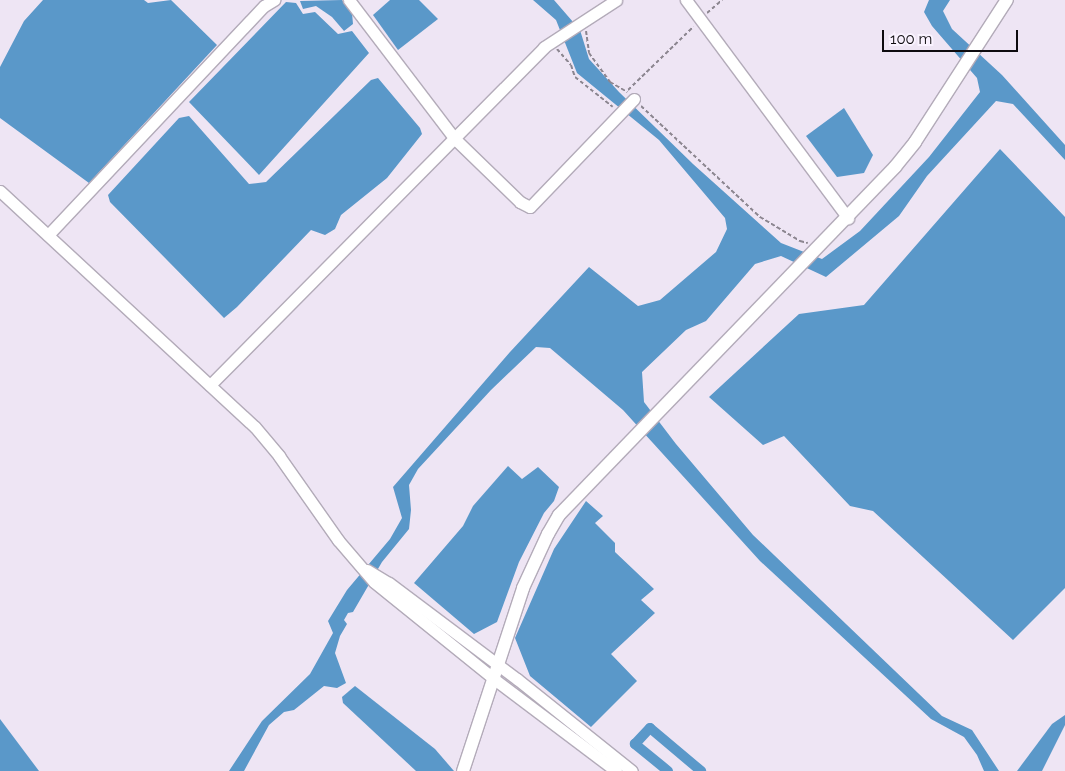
<!DOCTYPE html>
<style>
body{margin:0}
#map{position:relative;width:1065px;height:771px;overflow:hidden;background:#eee5f4;font-family:Raleway,sans-serif}
div>[style]{position:absolute}
.water>*{inset:0;background:#5a98c9}
.canal>*{height:10px;margin:-5px;padding:0 5px;transform-origin:5px;border-radius:5px;background:#5a98c9}
.path>*{height:2px;margin-top:-1px;transform-origin:0;background:repeating-linear-gradient(90deg,#8c8690 0 4px,transparent 0 6.5px)}
.roads{filter:drop-shadow(1px 0 #b3abb9) drop-shadow(-1px 0 #b3abb9) drop-shadow(0 1px #b3abb9) drop-shadow(0 -1px #b3abb9)}
.tertiary>*{height:11px;margin:-5.5px;padding:0 5.5px;transform-origin:5.5px;border-radius:5.5px;background:#fff}
.secondary>*{height:12px;margin:-6px;padding:0 6px;transform-origin:6px;border-radius:6px;background:#fff}
span{translate:-50% -50%;white-space:nowrap;text-align:center;line-height:1.15;-webkit-text-stroke:4px #faf3ff;paint-order:stroke}
.scale{position:absolute;left:882px;top:30px;width:136px;height:22px;box-sizing:border-box;border:2px solid #0e0b0f;border-top:0;padding-left:6px;font-size:15px;line-height:18px;white-space:nowrap;color:#0e0b0f;-webkit-text-stroke:4px #faf3ff;paint-order:stroke}
</style>
<div id="map">
<div class="water">
<div style="clip-path:polygon(43px 0,144px 0,148px 3px,171px 0,217px 45px,89px 183px,0 118px,0 67px,24px 21px)"></div>
<div style="clip-path:polygon(342px 0,352px 13px,353px 24px,344px 31px,332px 17px,316px 6px,303px 9px,300px 1px)"></div>
<div style="clip-path:polygon(390px 0,419px 0,438px 19px,398px 50px,373px 15px)"></div>
<div style="clip-path:polygon(533px 0,554px 0,580px 30px,589px 59px,619px 92px,693px 164px,781px 243px,822px 259px,860px 231px,929px 157px,980px 92px,977px 78px,932px 26px,924px 12px,929px 0,950px 0,943px 11px,952px 29px,1002px 75px,1065px 145px,1065px 160px,1013px 104px,996px 101px,927px 176px,899px 216px,826px 277px,781px 256px,755px 264px,706px 321px,686px 330px,642px 372px,644px 402px,676px 444px,753px 535px,942px 716px,972px 730px,999px 771px,984px 771px,977px 755px,964px 737px,931px 719px,760px 561px,623px 410px,550px 348px,536px 347px,491px 390px,418px 469px,409px 485px,411px 510px,409px 529px,382px 562px,353px 612px,348px 613px,344px 620px,347px 624px,340px 636px,335px 653px,346px 683px,337px 688px,324px 686px,294px 710px,284px 712px,269px 725px,244px 771px,229px 771px,262px 721px,310px 674px,333px 633px,328px 621px,347px 590px,390px 539px,402px 518px,393px 487px,510px 352px,589px 267px,638px 306px,660px 300px,716px 252px,727px 229px,725px 218px,659px 140px,577px 73px,556px 20px)"></div>
<div style="clip-path:polygon(286px 2px,296px 3px,303px 14px,315px 12px,338px 34px,352px 31px,369px 53px,259px 175px,189px 102px)"></div>
<div style="clip-path:polygon(378px 78px,420px 128px,422px 134px,387px 178px,341px 215px,335px 229px,325px 235px,311px 230px,237px 307px,224px 318px,110px 202px,108px 195px,179px 118px,189px 116px,249px 184px,266px 182px,371px 80px)"></div>
<div style="clip-path:polygon(844px 108px,873px 155px,864px 173px,837px 177px,806px 136px)"></div>
<div style="clip-path:polygon(1000px 149px,1065px 217px,1065px 588px,1013px 640px,873px 511px,850px 506px,784px 436px,763px 445px,709px 397px,799px 314px,864px 305px)"></div>
<div style="clip-path:polygon(508px 466px,522px 479px,538px 467px,559px 487px,554px 501px,544px 513px,519px 562px,497px 622px,474px 634px,414px 583px,463px 526px,473px 506px)"></div>
<div style="clip-path:polygon(586px 501px,603px 516px,595px 523px,615px 543px,615px 552px,654px 589px,641px 600px,655px 613px,611px 654px,637px 681px,591px 727px,530px 676px,515px 638px,554px 549px)"></div>
<div style="clip-path:polygon(355px 686px,435px 749px,454px 771px,416px 771px,343px 703px,342px 697px)"></div>
<div style="clip-path:polygon(1065px 715px,1065px 725px,1042px 771px,1017px 771px,1052px 724px)"></div>
<div style="clip-path:polygon(0 719px,39px 771px,0 771px)"></div>
</div>
<div class="canal">
<div style="left:668px;top:771px;width:43px;rotate:-140.7deg"></div>
<div style="left:635px;top:744px;width:22px;rotate:-47deg"></div>
<div style="left:650px;top:728px;width:67px;rotate:40.1deg"></div>
</div>
<div class="path">
<div style="left:707px;top:13px;width:20px;rotate:-41deg"></div>
<div style="left:586px;top:31px;width:22px;rotate:82deg"></div>
<div style="left:589px;top:53px;width:36px;rotate:54deg"></div>
<div style="left:610px;top:82px;width:20px;rotate:30deg"></div>
<div style="left:557px;top:49px;width:21px;rotate:49deg"></div>
<div style="left:571px;top:65px;width:13px;rotate:72deg"></div>
<div style="left:575px;top:77px;width:48px;rotate:38.3deg"></div>
<div style="left:628px;top:90px;width:91px;rotate:-44.1deg"></div>
<div style="left:641px;top:106px;width:163px;rotate:43deg"></div>
<div style="left:760px;top:217px;width:47px;rotate:31deg"></div>
<div style="left:800px;top:241px;width:8px;rotate:14deg"></div>
</div>
<div class="roads">
<div class="tertiary">
<div style="left:349px;top:0;width:173px;rotate:52.7deg"></div>
<div style="left:454px;top:138px;width:92px;rotate:44.1deg"></div>
<div style="left:520px;top:202px;width:11px;rotate:27deg"></div>
<div style="left:530px;top:207px;width:150px;rotate:-46.1deg"></div>
<div style="left:686px;top:0;width:272px;rotate:53.4deg"></div>
<div style="left:0;top:191px;width:347px;rotate:42.8deg"></div>
<div style="left:255px;top:427px;width:38px;rotate:50deg"></div>
<div style="left:279px;top:456px;width:103px;rotate:54.9deg"></div>
<div style="left:338px;top:540px;width:55px;rotate:49.4deg"></div>
<div style="left:374px;top:582px;width:154px;rotate:38.9deg"></div>
<div style="left:494px;top:679px;width:153px;rotate:37deg"></div>
<div style="left:48px;top:235px;width:315px;rotate:-46.7deg"></div>
<div style="left:264px;top:6px;width:12px;rotate:-31deg"></div>
<div style="left:210px;top:385px;width:475px;rotate:-45.3deg"></div>
<div style="left:544px;top:47px;width:86px;rotate:-33.1deg"></div>
<div style="left:367px;top:570px;width:26px;rotate:31deg"></div>
<div style="left:389px;top:583px;width:160px;rotate:36.9deg"></div>
<div style="left:517px;top:679px;width:147px;rotate:38.7deg"></div>
</div>
<div class="secondary">
<div style="left:463px;top:771px;width:193px;rotate:-71.8deg"></div>
<div style="left:523px;top:588px;width:60px;rotate:-65.2deg"></div>
<div style="left:548px;top:534px;width:22px;rotate:-60deg"></div>
<div style="left:559px;top:515px;width:484px;rotate:-46deg"></div>
<div style="left:895px;top:167px;width:32px;rotate:-51deg"></div>
<div style="left:915px;top:142px;width:169px;rotate:-57.1deg"></div>
</div>
</div>
<div class="scale">100 m</div>
</div>
